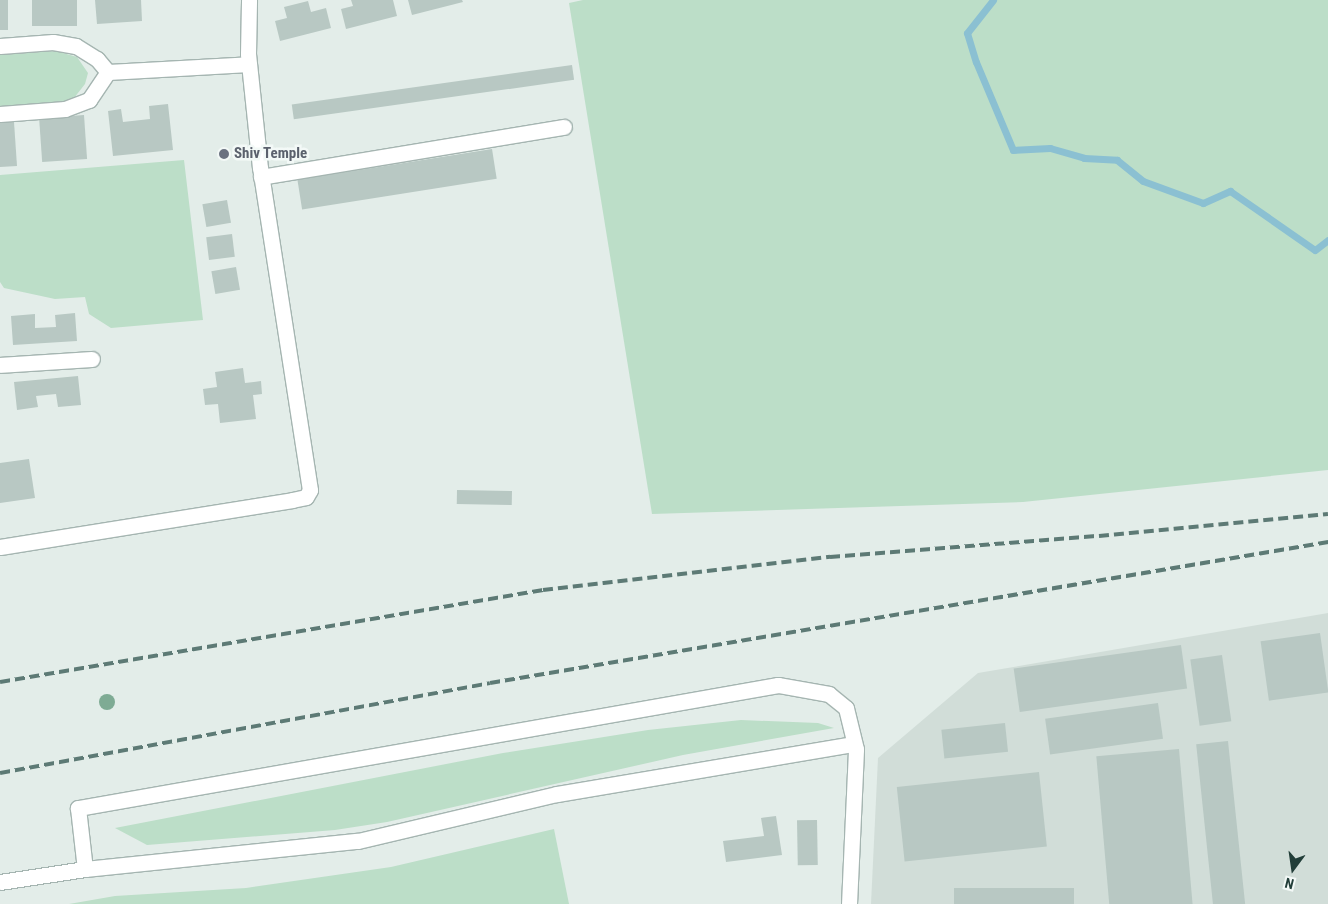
<!DOCTYPE html>
<style>
body{margin:0}
#map{position:relative;width:1328px;height:904px;overflow:hidden;background:#e3ede9;font-family:"Roboto Condensed",sans-serif}
div>[style]{position:absolute}
.built>*{inset:0;background:#d1ddd8}
.green>*{inset:0;background:#bcdec8}
.stream>*{height:7px;margin:-3.5px;padding:0 3.5px;transform-origin:3.5px;border-radius:3.5px;background:#8bc0d2}
.building>*{inset:0;background:#b8c8c3;transform-origin:0 0}
.roads{filter:drop-shadow(1px 0 #a5b5b1) drop-shadow(-1px 0 #a5b5b1) drop-shadow(0 1px #a5b5b1) drop-shadow(0 -1px #a5b5b1)}
.minor>*{height:15px;margin:-7.5px;padding:0 7.5px;transform-origin:7.5px;border-radius:7.5px;background:#fff}
.rail>*{height:4px;margin-top:-2px;transform-origin:0;background:repeating-linear-gradient(90deg,#5d7a75 0 10px,transparent 0 15px)}
.trees>*{width:16px;height:16px;margin:-8px;border-radius:50%;background:#7eab94}
.dots>*{width:14px;height:14px;translate:-50% -50%;box-sizing:border-box;border:2px solid #f3f9f7;border-radius:50%}
span{translate:-50% -50%;white-space:nowrap;text-align:center;line-height:1.15;-webkit-text-stroke:5px #f3f9f7;paint-order:stroke}
.worship-label{font-size:15px;color:#5b616d;font-weight:700}
.left{translate:0 -50%;text-align:left}
.north{position:absolute;left:1268px;top:844px;width:50px;height:50px;-webkit-text-stroke:4px #f3f9f7;paint-order:stroke;rotate:194deg;font-size:14px;font-weight:700;line-height:20px;text-align:center;color:#223e39}
.north::after{content:'';display:block;margin:auto;width:18px;height:22px;background:#223e39;clip-path:polygon(50% 0,100% 100%,50% 72%,0 100%)}
</style>
<div id="map">
<div class="built">
<div style="clip-path:polygon(1328px 613px,1328px 904px,871px 904px,878px 758px,978px 673px)"></div>
</div>
<div class="green">
<div style="clip-path:polygon(583px 0,1328px 0,1328px 470px,1023px 502px,652px 514px,569px 3px)"></div>
<div style="clip-path:polygon(56px 51px,77px 57px,88px 73px,85px 84px,74px 98px,63px 103px,0 107px,0 55px)"></div>
<div style="clip-path:polygon(184px 160px,203px 320px,111px 328px,89px 314px,85px 297px,55px 299px,4px 288px,0 282px,0 175px)"></div>
<div style="clip-path:polygon(741px 720px,818px 723px,834px 728px,683px 755px,387px 822px,335px 830px,147px 845px,115px 828px,503px 753px,648px 730px)"></div>
<div style="clip-path:polygon(554px 829px,569px 904px,69px 904px,115px 896px,246px 888px,391px 867px)"></div>
</div>
<div class="stream">
<div style="left:993px;top:0;width:42px;rotate:128.2deg"></div>
<div style="left:967px;top:33px;width:30px;rotate:73deg"></div>
<div style="left:976px;top:62px;width:95px;rotate:67.2deg"></div>
<div style="left:1013px;top:150px;width:37px;rotate:-3deg"></div>
<div style="left:1050px;top:148px;width:35px;rotate:16deg"></div>
<div style="left:1084px;top:158px;width:33px;rotate:3deg"></div>
<div style="left:1117px;top:160px;width:33px;rotate:39deg"></div>
<div style="left:1143px;top:181px;width:64px;rotate:20.1deg"></div>
<div style="left:1203px;top:203px;width:30px;rotate:-24deg"></div>
<div style="left:1230px;top:191px;width:103px;rotate:34.8deg"></div>
<div style="left:1315px;top:250px;width:16px;rotate:-38deg"></div>
</div>
<div class="building">
<div style="left:0;top:0;width:8px;height:30px"></div>
<div style="left:32px;top:0;width:45px;height:26px"></div>
<div style="clip-path:polygon(95px 0,141px 0,142px 21px,97px 24px)"></div>
<div style="clip-path:polygon(351px 0,393px 0,397px 16px,346px 29px,341px 9px,353px 6px)"></div>
<div style="clip-path:polygon(408px 0,462px 0,463px 2px,412px 15px)"></div>
<div style="clip-path:polygon(308px 1px,311px 12px,326px 8px,331px 28px,280px 41px,275px 21px,287px 18px,284px 7px)"></div>
<div style="left:572px;top:65px;width:15px;height:283px;rotate:82deg"></div>
<div style="clip-path:polygon(168px 104px,173px 150px,113px 156px,108px 111px,121px 109px,123px 122px,150px 119px,149px 106px)"></div>
<div style="left:84px;top:115px;width:44px;height:45px;rotate:86deg"></div>
<div style="clip-path:polygon(14px 122px,17px 166px,0 167px,0 123px)"></div>
<div style="left:492px;top:149px;width:30px;height:197px;rotate:81deg"></div>
<div style="left:227px;top:200px;width:23px;height:25px;rotate:80deg"></div>
<div style="left:232px;top:234px;width:23px;height:26px;rotate:83deg"></div>
<div style="left:236px;top:267px;width:23px;height:25px;rotate:80deg"></div>
<div style="clip-path:polygon(75px 313px,77px 341px,13px 345px,11px 316px,35px 314px,35px 328px,56px 327px,55px 315px)"></div>
<div style="clip-path:polygon(243px 368px,245px 383px,261px 381px,262px 394px,253px 395px,256px 419px,220px 423px,218px 404px,205px 405px,203px 389px,217px 387px,215px 372px)"></div>
<div style="clip-path:polygon(78px 376px,81px 405px,58px 407px,56px 394px,36px 396px,38px 407px,17px 410px,14px 382px)"></div>
<div style="clip-path:polygon(29px 459px,35px 498px,0 503px,0 463px)"></div>
<div style="left:457px;top:490px;width:55px;height:14px;rotate:1deg"></div>
<div style="left:1320px;top:633px;width:60px;height:60px;rotate:82deg"></div>
<div style="left:1181px;top:645px;width:44px;height:169px;rotate:82deg"></div>
<div style="left:1222px;top:655px;width:67px;height:32px;rotate:82deg"></div>
<div style="left:1158px;top:703px;width:36px;height:114px;rotate:82deg"></div>
<div style="left:1005px;top:723px;width:29px;height:64px;rotate:84deg"></div>
<div style="left:1228px;top:741px;width:164px;height:32px;rotate:84deg"></div>
<div style="left:1179px;top:749px;width:156px;height:83px;rotate:85deg"></div>
<div style="left:1039px;top:772px;width:75px;height:143px;rotate:84deg"></div>
<div style="clip-path:polygon(776px 816px,782px 855px,726px 862px,723px 841px,764px 836px,761px 818px)"></div>
<div style="left:817px;top:820px;width:45px;height:20px;rotate:89deg"></div>
<div style="left:1074px;top:888px;width:16px;height:120px;rotate:90deg"></div>
</div>
<div class="roads">
<div class="minor">
<div style="left:0;top:46px;width:53px;rotate:-4.3deg"></div>
<div style="left:53px;top:42px;width:23px;rotate:10deg"></div>
<div style="left:76px;top:46px;width:25px;rotate:32deg"></div>
<div style="left:97px;top:59px;width:17px;rotate:50deg"></div>
<div style="left:108px;top:72px;width:141px;rotate:-3.2deg"></div>
<div style="left:0;top:114px;width:65px;rotate:-4.4deg"></div>
<div style="left:65px;top:109px;width:26px;rotate:-21deg"></div>
<div style="left:89px;top:100px;width:34px;rotate:-56deg"></div>
<div style="left:261px;top:177px;width:307px;rotate:-9.4deg"></div>
<div style="left:0;top:365px;width:92px;rotate:-3.7deg"></div>
<div style="left:0;top:547px;width:296px;rotate:-9.1deg"></div>
<div style="left:292px;top:500px;width:14px;rotate:-12deg"></div>
<div style="left:306px;top:497px;width:8px;rotate:-60deg"></div>
<div style="left:310px;top:490px;width:326px;rotate:-98.8deg"></div>
<div style="left:260px;top:168px;width:115px;rotate:-96deg"></div>
<div style="left:248px;top:54px;width:54px;rotate:-88.9deg"></div>
<div style="left:0;top:882px;width:86px;rotate:-8.7deg"></div>
<div style="left:849px;top:904px;width:155px;rotate:-87.4deg"></div>
<div style="left:856px;top:749px;width:42px;rotate:-103.7deg"></div>
<div style="left:846px;top:708px;width:22px;rotate:-141deg"></div>
<div style="left:829px;top:694px;width:52px;rotate:-170deg"></div>
<div style="left:778px;top:685px;width:711px;rotate:170.03deg"></div>
<div style="left:78px;top:808px;width:61px;rotate:83.5deg"></div>
<div style="left:85px;top:869px;width:274px;rotate:-5.9deg"></div>
<div style="left:358px;top:841px;width:204px;rotate:-13.3deg"></div>
<div style="left:557px;top:794px;width:301px;rotate:-9.6deg"></div>
</div>
</div>
<div class="rail">
<div style="left:0;top:682px;width:551px;rotate:-9.62deg"></div>
<div style="left:543px;top:590px;width:289px;rotate:-6.6deg"></div>
<div style="left:830px;top:557px;width:270px;rotate:-4.5deg"></div>
<div style="left:1099px;top:536px;width:230px;rotate:-5.5deg"></div>
<div style="left:0;top:773px;width:498px;rotate:-10.4deg"></div>
<div style="left:490px;top:683px;width:850px;rotate:-9.55deg"></div>
</div>
<div class="trees">
<div style="left:107px;top:702px"></div>
</div>
<div class="dots">
<div style="left:224px;top:154px;background:#6b7280"></div>
</div>
<div class="worship-label">
<span class="left" style="left:234px;top:154px">Shiv Temple</span>
</div>
<div class="north">N</div>
</div>
